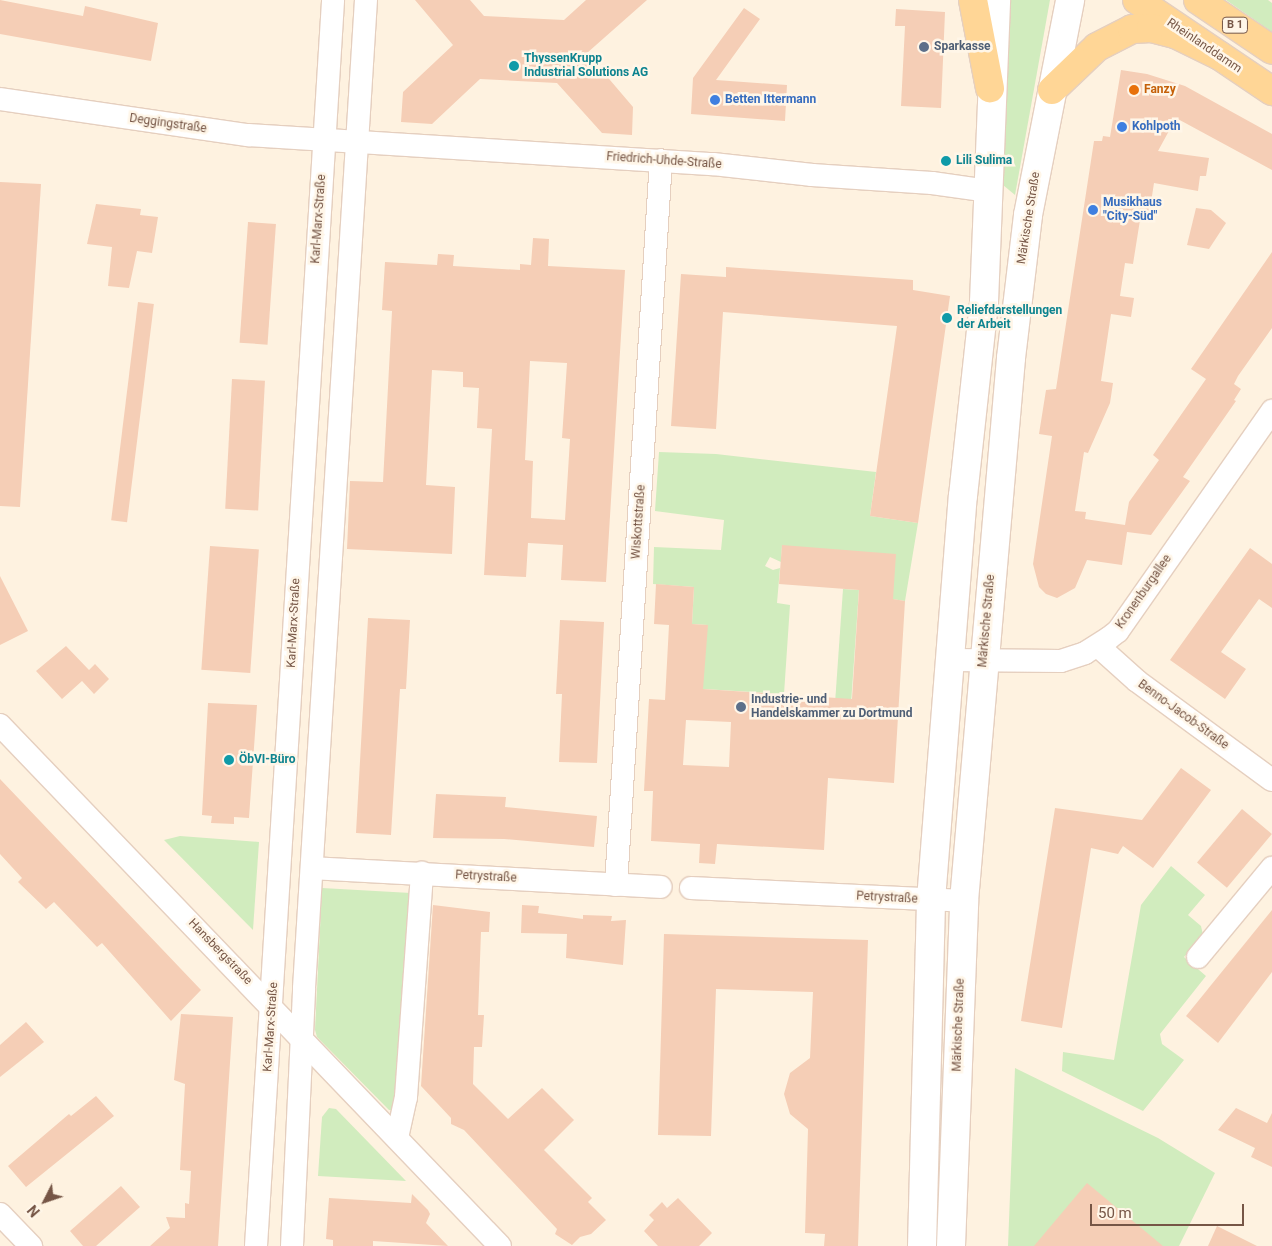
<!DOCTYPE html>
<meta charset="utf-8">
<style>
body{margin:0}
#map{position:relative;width:1272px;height:1246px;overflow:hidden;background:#fef2e0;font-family:Roboto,sans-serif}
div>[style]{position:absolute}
.green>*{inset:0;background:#d1ecbe;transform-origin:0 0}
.building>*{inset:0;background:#f5ceb6;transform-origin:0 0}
.roads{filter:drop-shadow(1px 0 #e5cfbf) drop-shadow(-1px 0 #e5cfbf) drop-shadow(0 1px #e5cfbf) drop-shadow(0 -1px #e5cfbf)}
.street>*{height:22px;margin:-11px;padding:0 11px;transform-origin:11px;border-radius:11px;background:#fff}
.secondary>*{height:28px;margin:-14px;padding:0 14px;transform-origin:14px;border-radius:14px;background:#fff}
.primary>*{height:28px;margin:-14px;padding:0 14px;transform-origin:14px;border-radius:14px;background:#ffd696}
.dots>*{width:14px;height:14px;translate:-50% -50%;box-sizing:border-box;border:2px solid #fff6e8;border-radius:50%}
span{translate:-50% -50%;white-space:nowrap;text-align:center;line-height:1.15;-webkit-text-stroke:5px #fff6e8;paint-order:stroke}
.shield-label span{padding:1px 4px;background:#fff6e8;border:1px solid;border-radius:4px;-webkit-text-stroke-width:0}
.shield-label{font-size:11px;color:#765646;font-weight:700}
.street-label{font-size:12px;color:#765646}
.service-label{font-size:12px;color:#4e5e75;font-weight:700}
.left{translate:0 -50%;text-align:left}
.culture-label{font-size:12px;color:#0d838f;font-weight:700}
.food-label{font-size:12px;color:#c56008;font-weight:700}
.shop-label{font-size:12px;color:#366cbe;font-weight:700}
.north{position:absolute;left:20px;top:1176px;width:50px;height:50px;-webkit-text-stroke:4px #fff6e8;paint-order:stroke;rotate:229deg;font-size:14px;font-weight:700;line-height:20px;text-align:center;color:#765646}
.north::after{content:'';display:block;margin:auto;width:18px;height:22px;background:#765646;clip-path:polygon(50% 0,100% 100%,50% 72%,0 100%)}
.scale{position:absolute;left:1090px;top:1204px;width:154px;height:22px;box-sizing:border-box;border:2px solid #765646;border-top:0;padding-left:6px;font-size:15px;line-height:18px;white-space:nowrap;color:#765646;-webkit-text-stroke:4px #fff6e8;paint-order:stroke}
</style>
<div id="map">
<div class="green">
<div style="clip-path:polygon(1005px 0,1050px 0,1015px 195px,997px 180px)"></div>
<div style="clip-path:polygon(1226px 0,1268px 0,1272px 3px,1272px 32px)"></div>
<div style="clip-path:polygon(659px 452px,716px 454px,876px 472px,870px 516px,918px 523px,905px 601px,892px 599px,782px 545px,781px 562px,770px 557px,765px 566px,773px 570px,780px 568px,777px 603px,790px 605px,784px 694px,688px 688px,708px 625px,692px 624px,694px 587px,653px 584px,654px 547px,721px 550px,724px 520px,655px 511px)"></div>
<div style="left:843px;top:589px;width:16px;height:125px;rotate:4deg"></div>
<div style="clip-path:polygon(180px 836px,259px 842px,253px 930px,164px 840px)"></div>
<div style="clip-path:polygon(1171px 866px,1205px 895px,1188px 915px,1201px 926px,1203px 935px,1184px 957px,1206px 976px,1160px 1034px,1162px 1044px,1184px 1060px,1143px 1111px,1062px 1071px,1063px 1052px,1114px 1060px,1141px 905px)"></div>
<div style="clip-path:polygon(322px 888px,411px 893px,395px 1110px,389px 1110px,317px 1037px,315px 1030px)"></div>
<div style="clip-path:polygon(1015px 1068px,1158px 1138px,1215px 1173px,1179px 1246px,1008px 1246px)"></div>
<div style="clip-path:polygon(329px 1108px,336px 1109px,406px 1181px,318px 1176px,322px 1117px)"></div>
</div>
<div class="building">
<div style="clip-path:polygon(0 0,83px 16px,85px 6px,158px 23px,151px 61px,0 34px)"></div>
<div style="clip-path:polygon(415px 0,470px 0,484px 16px,564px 20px,586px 0,647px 0,587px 53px,633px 107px,632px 135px,602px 133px,557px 83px,480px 79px,432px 124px,401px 122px,403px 92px,453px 45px)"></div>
<div style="clip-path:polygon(744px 8px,760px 19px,716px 80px,787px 85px,785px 121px,691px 114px,693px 78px)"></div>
<div style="clip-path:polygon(896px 9px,945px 12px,941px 108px,901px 106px,905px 26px,895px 26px)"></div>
<div style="clip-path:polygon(1121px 70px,1147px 74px,1185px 86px,1272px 134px,1272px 170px,1176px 118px,1158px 151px,1209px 158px,1206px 176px,1200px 176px,1198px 191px,1154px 183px,1148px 222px,1140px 220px,1133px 264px,1125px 263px,1120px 296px,1134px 298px,1131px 317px,1111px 314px,1101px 381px,1113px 383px,1110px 403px,1088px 453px,1084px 452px,1075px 511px,1086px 512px,1085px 519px,1125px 525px,1129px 502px,1159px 460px,1153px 455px,1206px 379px,1191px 369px,1272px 252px,1272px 328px,1238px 376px,1234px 384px,1241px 389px,1234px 400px,1236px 401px,1183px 477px,1190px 481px,1151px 535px,1127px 532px,1122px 565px,1087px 560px,1075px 588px,1057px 598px,1046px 594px,1039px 587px,1033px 564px,1052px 436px,1039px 434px,1046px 390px,1056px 389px,1094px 141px,1102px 141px,1103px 136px,1110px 137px)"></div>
<div style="clip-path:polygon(0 182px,41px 184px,20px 507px,0 506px)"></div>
<div style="clip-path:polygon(96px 204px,141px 209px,140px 215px,158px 217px,152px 253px,137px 251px,129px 288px,108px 286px,112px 247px,87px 244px)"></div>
<div style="clip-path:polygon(1196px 208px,1211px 210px,1226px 223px,1209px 249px,1187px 245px)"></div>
<div style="left:248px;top:222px;width:28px;height:121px;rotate:4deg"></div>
<div style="clip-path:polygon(evenodd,533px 238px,549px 239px,548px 266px,625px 270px,606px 582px,561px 580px,563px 545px,528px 543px,526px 577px,484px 575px,492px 429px,477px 428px,479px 388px,463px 387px,463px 372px,432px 370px,426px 485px,455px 487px,452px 554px,347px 549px,350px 481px,383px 482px,392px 311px,382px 310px,385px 262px,437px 265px,438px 254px,454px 255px,453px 266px,520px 270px,520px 264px,531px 265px,533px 238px,530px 361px,567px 363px,562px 438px,570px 439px,565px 520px,531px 518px,533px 461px,525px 460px,530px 361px)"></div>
<div style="clip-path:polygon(726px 267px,913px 280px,913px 290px,950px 296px,918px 523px,870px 516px,897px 326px,723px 312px,716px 429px,671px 426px,681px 274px,726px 277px)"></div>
<div style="left:138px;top:302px;width:16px;height:220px;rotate:7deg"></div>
<div style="left:232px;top:379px;width:33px;height:130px;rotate:3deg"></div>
<div style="clip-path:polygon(evenodd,782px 545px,896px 554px,893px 599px,905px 601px,894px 783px,828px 778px,824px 850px,717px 844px,715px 864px,699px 863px,700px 844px,651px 841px,653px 791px,644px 791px,649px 699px,665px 700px,669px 625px,654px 624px,656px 584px,694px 587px,692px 624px,708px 625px,703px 689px,852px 699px,859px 590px,779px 584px,782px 545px,686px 720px,731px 722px,729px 767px,683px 765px,686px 720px)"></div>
<div style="left:210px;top:546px;width:49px;height:124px;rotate:4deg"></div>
<div style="clip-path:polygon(1250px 548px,1272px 564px,1272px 608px,1259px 599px,1221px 652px,1246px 669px,1225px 699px,1170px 660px)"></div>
<div style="clip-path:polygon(0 576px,28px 631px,0 645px)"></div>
<div style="clip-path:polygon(368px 618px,410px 620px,406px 689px,400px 689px,391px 835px,356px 833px)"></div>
<div style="clip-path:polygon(560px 620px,604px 622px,597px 763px,559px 762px,562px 694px,556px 694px)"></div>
<div style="clip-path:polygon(66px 646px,89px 670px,95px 664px,109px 679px,94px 694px,82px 681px,62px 699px,36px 671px)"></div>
<div style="clip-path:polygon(208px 703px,257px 705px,249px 818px,234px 817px,234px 824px,211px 823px,212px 816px,202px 815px)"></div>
<div style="clip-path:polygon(1181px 768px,1211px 790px,1153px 868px,1123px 846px,1118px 854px,1091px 848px,1062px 1028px,1021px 1021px,1055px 808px,1142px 820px)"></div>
<div style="clip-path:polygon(0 779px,201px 990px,171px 1021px,102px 943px,97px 947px,54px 902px,46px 909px,18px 882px,22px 878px,0 854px)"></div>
<div style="clip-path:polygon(436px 794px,506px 797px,505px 807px,597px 816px,594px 847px,504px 839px,433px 838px)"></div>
<div style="left:1242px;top:809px;width:39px;height:70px;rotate:40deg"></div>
<div style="clip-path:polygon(433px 905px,490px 912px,489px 932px,481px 932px,478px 1015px,484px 1015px,482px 1047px,474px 1047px,473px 1084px,508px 1119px,542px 1088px,574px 1120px,544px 1150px,592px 1198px,588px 1202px,606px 1220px,591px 1234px,580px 1237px,572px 1245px,555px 1234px,557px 1229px,480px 1147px,464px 1130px,451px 1124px,451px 1118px,421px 1086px)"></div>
<div style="clip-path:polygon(522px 905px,539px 906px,538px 913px,583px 919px,583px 915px,612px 916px,611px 921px,626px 920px,623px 965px,566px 958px,567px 934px,521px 933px)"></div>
<div style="clip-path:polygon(1272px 910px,1272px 972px,1218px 1043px,1186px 1016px)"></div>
<div style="clip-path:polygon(664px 934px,868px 940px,858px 1246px,824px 1246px,825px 1234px,805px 1233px,808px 1129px,790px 1114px,784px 1094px,790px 1073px,810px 1058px,813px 992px,716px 989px,711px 1136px,658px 1135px)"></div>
<div style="clip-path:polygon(181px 1014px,233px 1017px,218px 1246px,150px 1246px,170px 1228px,166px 1217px,185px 1218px,185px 1203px,189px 1204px,191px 1171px,180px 1170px,185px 1084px,174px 1080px)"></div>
<div style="clip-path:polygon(26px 1022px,44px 1042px,0 1077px,0 1045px)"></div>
<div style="clip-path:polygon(96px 1096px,114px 1116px,26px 1187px,8px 1166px,69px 1114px,71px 1116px)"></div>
<div style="clip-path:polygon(1236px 1108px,1267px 1123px,1272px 1113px,1272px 1167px,1251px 1157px,1255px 1148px,1218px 1130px)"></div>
<div style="clip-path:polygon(1087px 1183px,1163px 1246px,1034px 1246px)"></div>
<div style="clip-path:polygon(121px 1186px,140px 1207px,96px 1246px,83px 1246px,70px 1231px)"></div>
<div style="clip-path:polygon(412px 1194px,428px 1210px,430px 1214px,426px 1223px,448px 1246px,373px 1241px,373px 1246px,333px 1246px,333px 1240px,326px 1239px,329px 1198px,411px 1203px)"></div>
<div style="clip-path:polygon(678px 1198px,712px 1233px,699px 1246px,658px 1246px,644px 1231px,654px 1220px,649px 1215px,662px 1202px,667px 1208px)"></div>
<div style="clip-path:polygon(1217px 1226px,1257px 1246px,1208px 1246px)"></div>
</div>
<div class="roads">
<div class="street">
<div style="left:0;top:99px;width:251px;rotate:8.3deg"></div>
<div style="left:248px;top:135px;width:466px;rotate:3.6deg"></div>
<div style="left:713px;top:164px;width:100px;rotate:6.3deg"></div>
<div style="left:812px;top:175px;width:120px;rotate:3.8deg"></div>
<div style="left:932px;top:183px;width:58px;rotate:8deg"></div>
<div style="left:1098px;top:646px;width:52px;rotate:41.9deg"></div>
<div style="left:1137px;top:681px;width:167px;rotate:36.3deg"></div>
<div style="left:951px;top:660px;width:110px;rotate:0.5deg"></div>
<div style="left:1061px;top:661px;width:25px;rotate:-18deg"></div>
<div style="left:1085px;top:653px;width:28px;rotate:-32deg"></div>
<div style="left:1109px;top:638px;width:11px;rotate:-38deg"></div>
<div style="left:1118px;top:631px;width:269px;rotate:-55deg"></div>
<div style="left:0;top:725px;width:722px;rotate:46.18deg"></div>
<div style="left:312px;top:868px;width:349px;rotate:3.1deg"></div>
<div style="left:616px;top:885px;width:726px;rotate:-86.45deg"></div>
<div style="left:691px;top:888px;width:273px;rotate:2.7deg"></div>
<div style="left:1198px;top:957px;width:116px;rotate:-50.3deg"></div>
<div style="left:397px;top:1138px;width:42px;rotate:-77.6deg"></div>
<div style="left:406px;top:1097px;width:225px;rotate:-85.9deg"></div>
<div style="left:0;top:1214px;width:45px;rotate:45.9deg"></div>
<div style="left:256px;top:1246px;width:1248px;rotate:-86.46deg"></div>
<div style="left:292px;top:1246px;width:258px;rotate:-87.3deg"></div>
<div style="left:304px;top:988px;width:990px;rotate:-86.41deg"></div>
</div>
<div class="secondary">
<div style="left:922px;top:1246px;width:346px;rotate:-88.5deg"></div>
<div style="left:931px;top:900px;width:405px;rotate:-85.5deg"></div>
<div style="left:963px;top:496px;width:195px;rotate:-83.8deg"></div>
<div style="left:984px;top:302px;width:302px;rotate:-87.7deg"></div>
<div style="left:951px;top:1246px;width:345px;rotate:-87.8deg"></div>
<div style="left:964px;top:901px;width:545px;rotate:-85.05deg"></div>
<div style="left:1011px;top:358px;width:144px;rotate:-83.2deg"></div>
<div style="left:1028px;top:215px;width:219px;rotate:-78.9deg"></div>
</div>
<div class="primary">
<div style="left:973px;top:0;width:90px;rotate:79.1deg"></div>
<div style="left:1137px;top:0;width:163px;rotate:34deg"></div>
<div style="left:1198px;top:0;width:89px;rotate:34deg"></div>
<div style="left:1052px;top:90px;width:62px;rotate:-43.7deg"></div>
<div style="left:1097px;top:47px;width:39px;rotate:-27deg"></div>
<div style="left:1132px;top:29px;width:19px;rotate:-3deg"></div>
<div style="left:1151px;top:28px;width:25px;rotate:14deg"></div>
<div style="left:1175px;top:34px;width:50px;rotate:26.1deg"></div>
</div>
</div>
<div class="dots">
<div style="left:924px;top:47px;background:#5c6f8a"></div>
<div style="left:514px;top:66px;background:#0f9aa8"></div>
<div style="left:1134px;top:90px;background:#e8710a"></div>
<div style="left:715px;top:100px;background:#3f7fe0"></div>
<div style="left:1122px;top:127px;background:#3f7fe0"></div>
<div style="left:946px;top:161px;background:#0f9aa8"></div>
<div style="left:1093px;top:210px;background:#3f7fe0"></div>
<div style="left:947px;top:318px;background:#0f9aa8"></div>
<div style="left:741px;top:707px;background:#5c6f8a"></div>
<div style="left:229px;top:760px;background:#0f9aa8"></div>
</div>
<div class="shield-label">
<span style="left:1235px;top:25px">B 1</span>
</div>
<div class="street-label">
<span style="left:1204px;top:46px;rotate:34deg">Rheinlanddamm</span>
<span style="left:168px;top:124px;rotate:8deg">Deggingstraße</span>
<span style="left:664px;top:161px;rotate:4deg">Friedrich-Uhde-Straße</span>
<span style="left:1029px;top:218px;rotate:-81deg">Märkische Straße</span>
<span style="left:319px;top:219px;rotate:-86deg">Karl-Marx-Straße</span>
<span style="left:639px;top:522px;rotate:-86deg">Wiskottstraße</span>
<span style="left:1144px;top:592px;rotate:-55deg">Kronenburgallee</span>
<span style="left:987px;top:621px;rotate:-85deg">Märkische Straße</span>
<span style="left:294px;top:623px;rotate:-87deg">Karl-Marx-Straße</span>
<span style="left:1183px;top:715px;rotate:36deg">Benno-Jacob-Straße</span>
<span style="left:486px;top:877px;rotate:3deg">Petrystraße</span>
<span style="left:887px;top:898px;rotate:3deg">Petrystraße</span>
<span style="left:220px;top:952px;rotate:46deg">Hansbergstraße</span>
<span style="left:959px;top:1025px;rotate:-88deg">Märkische Straße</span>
<span style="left:271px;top:1027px;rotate:-86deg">Karl-Marx-Straße</span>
</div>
<div class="service-label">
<span class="left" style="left:934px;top:47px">Sparkasse</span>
<span class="left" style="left:751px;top:707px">Industrie- und<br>Handelskammer zu Dortmund</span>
</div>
<div class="culture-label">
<span class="left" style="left:524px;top:66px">ThyssenKrupp<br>Industrial Solutions AG</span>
<span class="left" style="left:956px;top:161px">Lili Sulima</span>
<span class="left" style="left:957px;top:318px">Reliefdarstellungen<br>der Arbeit</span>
<span class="left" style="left:239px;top:760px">ÖbVI-Büro</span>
</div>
<div class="food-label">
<span class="left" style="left:1144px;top:90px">Fanzy</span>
</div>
<div class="shop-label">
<span class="left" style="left:725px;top:100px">Betten Ittermann</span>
<span class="left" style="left:1132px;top:127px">Kohlpoth</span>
<span class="left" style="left:1103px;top:210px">Musikhaus<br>"City-Süd"</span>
</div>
<div class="north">N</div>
<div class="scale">50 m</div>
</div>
